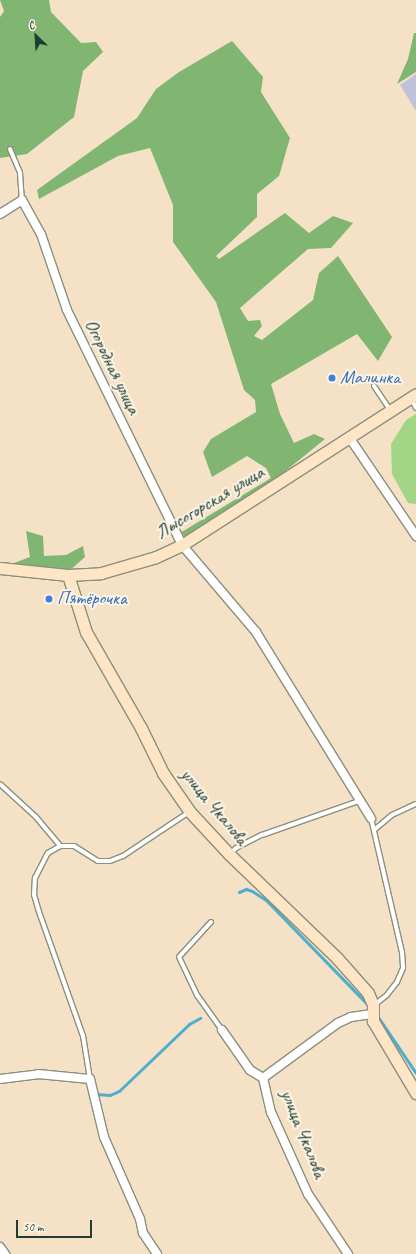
<!DOCTYPE html>
<meta charset="utf-8">
<style>
body{margin:0}
#map{position:relative;width:416px;height:1254px;overflow:hidden;background:#f5e2c6;font-family:Caveat,sans-serif}
div>[style]{position:absolute}
.industrial>*{inset:0;background:#c2c1dc}
.green>*{inset:0;background:#a2d585}
.forest>*{inset:0;background:#81b672}
.stream>*{height:3px;margin:-1.5px;padding:0 1.5px;transform-origin:1.5px;border-radius:1.5px;background:#4fadcd}
.roads{filter:drop-shadow(1px 0 #8a907d) drop-shadow(-1px 0 #8a907d) drop-shadow(0 1px #8a907d) drop-shadow(0 -1px #8a907d)}
.lane>*{height:4px;margin:-2px;padding:0 2px;transform-origin:2px;border-radius:2px;background:#fff}
.street>*{height:8px;margin:-4px;padding:0 4px;transform-origin:4px;border-radius:4px;background:#fff}
.secondary>*{height:11px;margin:-5.5px;padding:0 5.5px;transform-origin:5.5px;border-radius:5.5px;background:#fee5c5}
.dots>*{width:11px;height:11px;translate:-50% -50%;box-sizing:border-box;border:2px solid #fcf5e5;border-radius:50%}
span{translate:-50% -50%;white-space:nowrap;text-align:center;line-height:1.15;-webkit-text-stroke:4px #fcf5e5;paint-order:stroke}
.street-label{font-size:19px;color:#1f3d34}
.shop-label{font-size:19px;color:#366cbe}
.left{translate:0 -50%;text-align:left}
.north{position:absolute;left:16px;top:16px;width:40px;height:40px;-webkit-text-stroke:3px #fcf5e5;paint-order:stroke;rotate:335deg;font-size:11px;font-weight:700;line-height:16px;text-align:center;color:#1f3d34}
.north::after{content:'';display:block;margin:auto;width:14px;height:18px;background:#1f3d34;clip-path:polygon(50% 0,100% 100%,50% 72%,0 100%)}
.scale{position:absolute;left:16px;top:1220px;width:76px;height:18px;box-sizing:border-box;border:2px solid #1f3d34;border-top:0;padding-left:5px;font-size:12px;line-height:14px;white-space:nowrap;color:#1f3d34;-webkit-text-stroke:3px #fcf5e5;paint-order:stroke}
</style>
<div id="map">
<div class="industrial">
<div style="clip-path:polygon(416px 74px,416px 111px,400px 85px)"></div>
</div>
<div class="green">
<div style="clip-path:polygon(416px 414px,416px 504px,408px 503px,392px 474px,391px 444px,406px 420px)"></div>
</div>
<div class="forest">
<div style="clip-path:polygon(0 0,49px 0,51px 12px,81px 43px,96px 42px,103px 52px,83px 71px,74px 117px,27px 154px,0 158px,0 17px,4px 11px)"></div>
<div style="clip-path:polygon(414px 33px,416px 33px,416px 72px,397px 84px,408px 59px)"></div>
<div style="clip-path:polygon(232px 41px,263px 77px,261px 92px,290px 138px,279px 176px,257px 194px,257px 217px,216px 256px,219px 259px,285px 213px,309px 233px,333px 216px,353px 223px,331px 248px,308px 249px,240px 308px,248px 321px,260px 320px,262px 326px,254px 336px,262px 340px,313px 300px,319px 273px,338px 256px,392px 337px,378px 361px,357px 334px,271px 384px,280px 414px,294px 443px,314px 434px,325px 439px,272px 482px,186px 537px,180px 533px,271px 478px,266px 468px,247px 456px,212px 477px,203px 452px,211px 439px,256px 412px,255px 400px,244px 390px,216px 302px,173px 242px,173px 205px,150px 148px,118px 156px,39px 199px,37px 190px,137px 118px,156px 89px,179px 72px)"></div>
<div style="clip-path:polygon(26px 531px,43px 536px,44px 556px,66px 555px,83px 546px,85px 557px,69px 571px,16px 568px,14px 563px,30px 557px)"></div>
</div>
<div class="stream">
<div style="left:239px;top:892px;width:8px;rotate:-23deg"></div>
<div style="left:246px;top:889px;width:6px;rotate:18deg"></div>
<div style="left:252px;top:891px;width:17px;rotate:33deg"></div>
<div style="left:266px;top:900px;width:148px;rotate:45.8deg"></div>
<div style="left:376px;top:1014px;width:71px;rotate:55.9deg"></div>
<div style="left:96px;top:1094px;width:14px;rotate:4deg"></div>
<div style="left:110px;top:1095px;width:10px;rotate:-24deg"></div>
<div style="left:119px;top:1091px;width:97px;rotate:-43.7deg"></div>
<div style="left:189px;top:1024px;width:13px;rotate:-29deg"></div>
</div>
<div class="roads">
<div class="lane">
<div style="left:10px;top:149px;width:26px;rotate:67deg"></div>
<div style="left:20px;top:173px;width:27px;rotate:86deg"></div>
<div style="left:374px;top:386px;width:29px;rotate:56deg"></div>
<div style="left:411px;top:398px;width:11px;rotate:63deg"></div>
<div style="left:0;top:784px;width:49px;rotate:42.5deg"></div>
<div style="left:36px;top:817px;width:38px;rotate:50deg"></div>
<div style="left:371px;top:818px;width:138px;rotate:77deg"></div>
<div style="left:402px;top:952px;width:16px;rotate:86deg"></div>
<div style="left:403px;top:968px;width:15px;rotate:113deg"></div>
<div style="left:397px;top:982px;width:16px;rotate:128deg"></div>
<div style="left:387px;top:995px;width:16px;rotate:142deg"></div>
<div style="left:374px;top:830px;width:23px;rotate:-40deg"></div>
<div style="left:392px;top:815px;width:26px;rotate:-25deg"></div>
<div style="left:231px;top:853px;width:7px;rotate:-45deg"></div>
<div style="left:236px;top:848px;width:29px;rotate:-27deg"></div>
<div style="left:262px;top:835px;width:103px;rotate:-19.3deg"></div>
<div style="left:211px;top:922px;width:47px;rotate:132.4deg"></div>
<div style="left:179px;top:957px;width:42px;rotate:64.7deg"></div>
<div style="left:197px;top:995px;width:43px;rotate:54.5deg"></div>
<div style="left:90px;top:1079px;width:44px;rotate:-99.2deg"></div>
<div style="left:83px;top:1036px;width:132px;rotate:-109.5deg"></div>
<div style="left:39px;top:912px;width:18px;rotate:-106deg"></div>
<div style="left:34px;top:895px;width:17px;rotate:-87deg"></div>
<div style="left:35px;top:878px;width:28px;rotate:-63deg"></div>
<div style="left:48px;top:853px;width:14px;rotate:-30deg"></div>
<div style="left:60px;top:846px;width:14px"></div>
<div style="left:74px;top:846px;width:28px;rotate:32deg"></div>
<div style="left:98px;top:861px;width:12px"></div>
<div style="left:110px;top:861px;width:14px;rotate:-21deg"></div>
<div style="left:123px;top:856px;width:79px;rotate:-33.7deg"></div>
</div>
<div class="street">
<div style="left:0;top:214px;width:26px;rotate:-32deg"></div>
<div style="left:22px;top:200px;width:39px;rotate:61deg"></div>
<div style="left:41px;top:234px;width:80px;rotate:71.1deg"></div>
<div style="left:67px;top:310px;width:262px;rotate:63.9deg"></div>
<div style="left:182px;top:545px;width:114px;rotate:49.6deg"></div>
<div style="left:256px;top:632px;width:219px;rotate:58.3deg"></div>
<div style="left:349px;top:437px;width:120px;rotate:55.9deg"></div>
<div style="left:222px;top:1030px;width:49px;rotate:55deg"></div>
<div style="left:250px;top:1070px;width:15px;rotate:32deg"></div>
<div style="left:263px;top:1078px;width:35px;rotate:77deg"></div>
<div style="left:271px;top:1112px;width:90px;rotate:65.7deg"></div>
<div style="left:308px;top:1194px;width:72px;rotate:56.3deg"></div>
<div style="left:263px;top:1078px;width:93px;rotate:-36.3deg"></div>
<div style="left:338px;top:1023px;width:14px;rotate:-25deg"></div>
<div style="left:351px;top:1017px;width:21px;rotate:-8deg"></div>
<div style="left:0;top:1079px;width:38px;rotate:-7deg"></div>
<div style="left:38px;top:1074px;width:52px;rotate:5.5deg"></div>
<div style="left:90px;top:1079px;width:60px;rotate:76.4deg"></div>
<div style="left:104px;top:1137px;width:90px;rotate:66.3deg"></div>
<div style="left:140px;top:1219px;width:14px;rotate:78deg"></div>
<div style="left:143px;top:1233px;width:25px;rotate:56deg"></div>
<div style="left:0;top:1247px;width:9px;rotate:54deg"></div>
</div>
<div class="secondary">
<div style="left:0;top:568px;width:68px;rotate:5.9deg"></div>
<div style="left:68px;top:575px;width:33px;rotate:-3deg"></div>
<div style="left:101px;top:573px;width:57px;rotate:-16.2deg"></div>
<div style="left:156px;top:557px;width:29px;rotate:-25deg"></div>
<div style="left:182px;top:545px;width:278px;rotate:-32.8deg"></div>
<div style="left:68px;top:575px;width:60px;rotate:72.5deg"></div>
<div style="left:86px;top:632px;width:111px;rotate:60.2deg"></div>
<div style="left:141px;top:728px;width:50px;rotate:63.9deg"></div>
<div style="left:163px;top:773px;width:47px;rotate:55.3deg"></div>
<div style="left:190px;top:812px;width:57px;rotate:47.1deg"></div>
<div style="left:229px;top:854px;width:150px;rotate:43.9deg"></div>
<div style="left:337px;top:958px;width:47px;rotate:48.5deg"></div>
<div style="left:368px;top:993px;width:13px;rotate:67deg"></div>
<div style="left:373px;top:1005px;width:16px;rotate:90deg"></div>
<div style="left:373px;top:1021px;width:84px;rotate:59.2deg"></div>
</div>
</div>
<div class="dots">
<div style="left:332px;top:378px;background:#3f7fe0"></div>
<div style="left:49px;top:599px;background:#3f7fe0"></div>
</div>
<div class="street-label">
<span style="left:112px;top:367px;rotate:64deg">Огородная улица</span>
<span style="left:210px;top:503px;rotate:-31deg">Лысогорская улица</span>
<span style="left:214px;top:807px;rotate:50deg">улица Чкалова</span>
<span style="left:303px;top:1134px;rotate:68deg">улица Чкалова</span>
</div>
<div class="shop-label">
<span class="left" style="left:340px;top:378px">Малинка</span>
<span class="left" style="left:57px;top:599px">Пятёрочка</span>
</div>
<div class="north">С</div>
<div class="scale">50 m</div>
</div>
